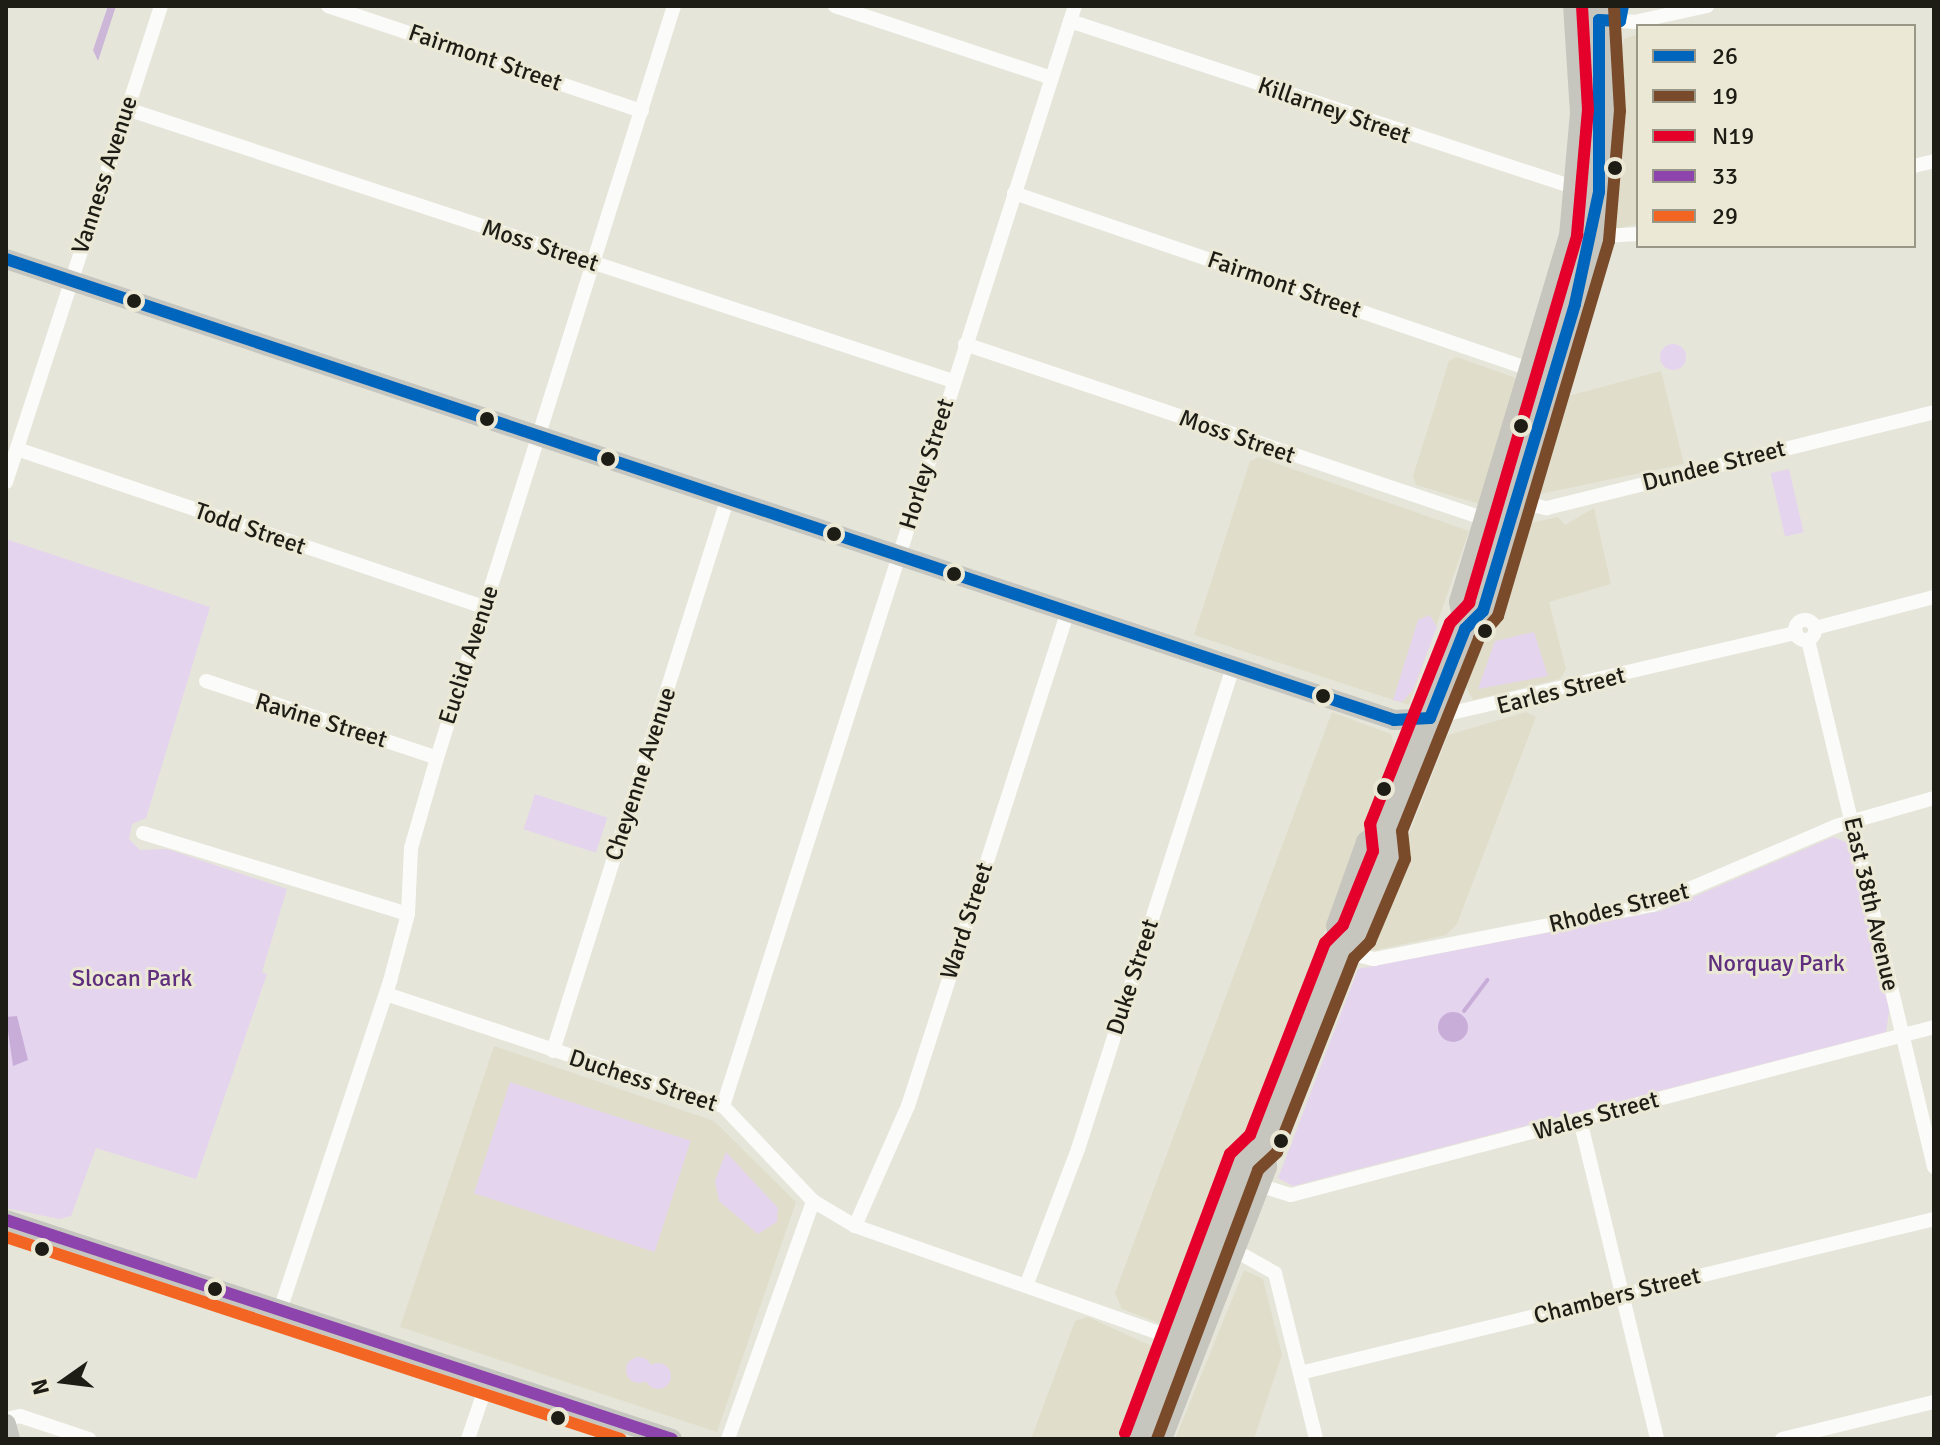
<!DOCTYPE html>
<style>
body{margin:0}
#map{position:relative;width:1940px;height:1445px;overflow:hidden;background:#e6e5da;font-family:Signika,sans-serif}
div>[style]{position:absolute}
.built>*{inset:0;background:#e0deca}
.green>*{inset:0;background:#e5d4ed;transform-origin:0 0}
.round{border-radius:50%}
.forest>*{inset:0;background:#cdb7d8}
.water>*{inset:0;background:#c8add9}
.stream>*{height:4px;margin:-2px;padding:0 2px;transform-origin:2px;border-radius:2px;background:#c8add9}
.street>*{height:14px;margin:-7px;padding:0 7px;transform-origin:7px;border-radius:7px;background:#fbfbf9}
.street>.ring{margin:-7px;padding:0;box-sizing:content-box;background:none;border:14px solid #fbfbf9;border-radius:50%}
.secondary>*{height:20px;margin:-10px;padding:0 10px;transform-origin:10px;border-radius:10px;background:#c6c6c0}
.primary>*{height:22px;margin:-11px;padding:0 11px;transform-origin:11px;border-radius:11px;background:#c7c6be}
.bus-1>*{height:12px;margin:-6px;padding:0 6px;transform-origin:6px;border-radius:6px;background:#0065bd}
.bus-2>*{height:12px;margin:-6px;padding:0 6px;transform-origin:6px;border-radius:6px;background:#7a4b2a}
.bus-3>*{height:12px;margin:-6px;padding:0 6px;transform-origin:6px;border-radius:6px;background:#e4002b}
.bus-4>*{height:12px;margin:-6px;padding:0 6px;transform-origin:6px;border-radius:6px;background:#8e44ad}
.bus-5>*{height:12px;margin:-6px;padding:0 6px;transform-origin:6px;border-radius:6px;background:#f26522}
.dots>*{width:22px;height:22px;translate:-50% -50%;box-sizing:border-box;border:4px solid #ebe9d5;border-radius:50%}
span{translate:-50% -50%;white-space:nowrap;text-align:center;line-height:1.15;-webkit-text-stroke:6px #ebe9d5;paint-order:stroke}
.street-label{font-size:24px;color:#1d1c15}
.park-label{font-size:24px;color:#5f2e7f}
.frame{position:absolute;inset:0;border:8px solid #1d1c15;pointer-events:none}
.legend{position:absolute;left:1636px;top:24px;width:280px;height:224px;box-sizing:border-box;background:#ebe9d5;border:2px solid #999788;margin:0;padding:10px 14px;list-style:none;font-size:24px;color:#1d1c15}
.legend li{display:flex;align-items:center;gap:16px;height:40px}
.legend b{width:40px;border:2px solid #999788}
.north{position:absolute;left:24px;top:1341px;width:80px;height:80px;-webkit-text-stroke:6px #ebe9d5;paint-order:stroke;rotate:256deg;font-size:22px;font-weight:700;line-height:32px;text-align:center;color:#1d1c15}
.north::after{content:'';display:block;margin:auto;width:28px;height:36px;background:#1d1c15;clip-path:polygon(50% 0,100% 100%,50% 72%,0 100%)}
</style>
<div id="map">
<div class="built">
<div style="clip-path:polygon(1638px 34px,1638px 224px,1616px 229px,1606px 219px,1614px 73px,1624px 39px)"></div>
<div style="clip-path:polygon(1457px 357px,1516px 378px,1479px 504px,1416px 485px,1413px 476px,1449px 361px)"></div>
<div style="clip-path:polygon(1661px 371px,1684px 464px,1535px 495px,1557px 399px)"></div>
<div style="clip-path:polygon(1259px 457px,1469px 531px,1409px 705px,1194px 635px,1250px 461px)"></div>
<div style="clip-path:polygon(1594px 508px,1611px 584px,1549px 602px,1566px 669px,1560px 679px,1473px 700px,1466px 687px,1520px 525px,1558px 517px,1565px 525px)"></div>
<div style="clip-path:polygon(1332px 712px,1391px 734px,1395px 749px,1174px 1323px,1164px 1325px,1122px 1309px,1115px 1293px)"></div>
<div style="clip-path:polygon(1526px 712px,1536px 717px,1457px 924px,1446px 935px,1372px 951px,1369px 936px,1448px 735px)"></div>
<div style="clip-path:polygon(494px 1046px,714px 1121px,796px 1202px,717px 1432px,400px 1327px)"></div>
<div style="clip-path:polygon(1244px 1270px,1263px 1279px,1282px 1355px,1254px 1439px,1175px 1439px)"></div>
<div style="clip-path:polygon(1088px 1317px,1152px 1346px,1119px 1439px,1031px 1439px,1075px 1321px)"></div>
</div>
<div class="green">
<div class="round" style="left:1660px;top:344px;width:26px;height:26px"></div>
<div style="left:1789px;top:469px;width:65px;height:19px;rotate:77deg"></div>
<div style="clip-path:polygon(6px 539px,210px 607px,146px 818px,132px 824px,129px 839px,140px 850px,167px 849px,287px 889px,262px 972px,267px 974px,196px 1179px,96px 1148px,71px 1216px,59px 1219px,6px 1208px)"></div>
<div style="clip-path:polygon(1430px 615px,1437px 627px,1413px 690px,1402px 702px,1393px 700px,1418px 620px)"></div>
<div style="clip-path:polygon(1534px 632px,1548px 676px,1478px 689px,1495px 641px)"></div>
<div style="left:535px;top:794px;width:76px;height:37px;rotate:18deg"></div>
<div style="clip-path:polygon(1833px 837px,1848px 843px,1890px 1006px,1886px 1032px,1293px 1186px,1278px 1178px,1358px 969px,1661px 911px)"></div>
<div style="left:510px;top:1082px;width:190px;height:117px;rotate:18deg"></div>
<div style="clip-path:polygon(726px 1152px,778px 1208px,777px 1222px,758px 1234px,719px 1201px,715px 1181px)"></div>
<div class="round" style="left:626px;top:1357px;width:26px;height:26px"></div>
<div class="round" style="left:645px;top:1363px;width:26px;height:26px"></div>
</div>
<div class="forest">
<div style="clip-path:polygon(108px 6px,116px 6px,98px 61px,93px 50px)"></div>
</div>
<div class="water">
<div class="round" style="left:1438px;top:1012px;width:30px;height:30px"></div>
<div style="clip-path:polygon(17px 1016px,28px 1060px,13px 1066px,6px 1017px)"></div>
</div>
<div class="stream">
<div style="left:1464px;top:1011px;width:39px;rotate:-53deg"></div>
</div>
<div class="street">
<div style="left:328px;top:6px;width:331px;rotate:18.5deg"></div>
<div style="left:835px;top:6px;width:228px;rotate:18.4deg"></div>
<div style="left:1576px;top:6px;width:27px;rotate:31deg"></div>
<div style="left:1599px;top:20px;width:35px;rotate:3deg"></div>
<div style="left:1634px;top:22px;width:75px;rotate:-12.4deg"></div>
<div style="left:1070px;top:21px;width:539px;rotate:18.27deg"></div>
<div style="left:127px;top:109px;width:870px;rotate:18.23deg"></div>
<div style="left:1914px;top:166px;width:21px;rotate:-14deg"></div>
<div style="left:1014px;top:193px;width:570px;rotate:18.85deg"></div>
<div style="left:1587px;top:237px;width:51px;rotate:-3.4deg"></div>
<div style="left:965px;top:344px;width:574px;rotate:18.59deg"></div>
<div style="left:17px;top:449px;width:493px;rotate:18.7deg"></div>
<div style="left:6px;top:482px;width:501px;rotate:-71.96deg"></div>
<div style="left:1511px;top:500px;width:37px;rotate:13deg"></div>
<div style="left:1547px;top:508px;width:399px;rotate:-13.9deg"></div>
<div class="ring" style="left:1795px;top:620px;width:6px;height:6px"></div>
<div style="left:1815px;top:628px;width:123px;rotate:-14.6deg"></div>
<div style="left:1808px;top:640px;width:542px;rotate:76.55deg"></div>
<div style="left:206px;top:681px;width:243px;rotate:18.4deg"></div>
<div style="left:1430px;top:718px;width:376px;rotate:-13.1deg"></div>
<div style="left:143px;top:833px;width:277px;rotate:17deg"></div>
<div style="left:1339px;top:951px;width:36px;rotate:13deg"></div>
<div style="left:1374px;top:959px;width:283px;rotate:-11deg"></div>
<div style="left:1652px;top:905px;width:200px;rotate:-23.2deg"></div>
<div style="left:1836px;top:826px;width:102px;rotate:-15.9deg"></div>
<div style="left:386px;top:994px;width:355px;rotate:18.4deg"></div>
<div style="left:723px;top:1106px;width:131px;rotate:46.5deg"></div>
<div style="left:813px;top:1201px;width:49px;rotate:30.8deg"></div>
<div style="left:855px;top:1226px;width:343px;rotate:19.4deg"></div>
<div style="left:553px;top:1051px;width:581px;rotate:-72.47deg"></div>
<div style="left:723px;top:1106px;width:1155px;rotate:-72.26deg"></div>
<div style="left:1580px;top:1120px;width:328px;rotate:76.4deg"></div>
<div style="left:1258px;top:1185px;width:34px;rotate:17deg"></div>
<div style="left:1291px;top:1195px;width:665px;rotate:-14.64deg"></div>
<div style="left:855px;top:1226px;width:131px;rotate:-66.2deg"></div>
<div style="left:908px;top:1106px;width:520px;rotate:-72.09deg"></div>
<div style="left:1227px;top:1246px;width:55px;rotate:29.4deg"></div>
<div style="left:1275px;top:1273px;width:171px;rotate:76.1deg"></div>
<div style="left:1026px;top:1286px;width:147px;rotate:-69.2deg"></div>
<div style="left:1078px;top:1149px;width:506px;rotate:-72.17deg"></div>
<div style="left:281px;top:1307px;width:344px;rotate:-71.5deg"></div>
<div style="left:390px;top:981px;width:69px;rotate:-75deg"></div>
<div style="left:408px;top:914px;width:66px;rotate:-87.4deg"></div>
<div style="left:411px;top:848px;width:94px;rotate:-73.9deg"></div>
<div style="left:437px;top:758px;width:788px;rotate:-72.51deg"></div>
<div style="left:1300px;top:1373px;width:652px;rotate:-13.65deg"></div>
<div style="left:6px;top:1419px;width:14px;rotate:-12deg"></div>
<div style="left:20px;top:1416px;width:73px;rotate:18.4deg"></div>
<div style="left:468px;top:1439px;width:65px;rotate:-71.3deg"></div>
<div style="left:728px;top:1439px;width:253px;rotate:-70.3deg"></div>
<div style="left:1782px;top:1439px;width:156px;rotate:-13.7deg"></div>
</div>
<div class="secondary">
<div style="left:6px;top:259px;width:1463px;rotate:18.37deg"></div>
<div style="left:1394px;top:720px;width:36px;rotate:-3deg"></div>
<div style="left:6px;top:1220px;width:701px;rotate:18.2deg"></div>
<div style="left:6px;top:1424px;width:16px;rotate:75deg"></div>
</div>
<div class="primary">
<div style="left:1465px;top:629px;width:27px;rotate:-100deg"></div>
<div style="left:1460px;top:602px;width:382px;rotate:-73.3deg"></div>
<div style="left:1570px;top:236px;width:123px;rotate:-84.9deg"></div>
<div style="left:1581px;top:113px;width:107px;rotate:-93.7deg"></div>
<div style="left:1340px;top:949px;width:23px;rotate:-97deg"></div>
<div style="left:1337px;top:926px;width:89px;rotate:-70.3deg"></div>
<div style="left:1367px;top:842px;width:22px;rotate:-34deg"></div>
<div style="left:1140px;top:1439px;width:298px;rotate:-69.4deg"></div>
<div style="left:1245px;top:1160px;width:23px;rotate:-40deg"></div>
<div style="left:1263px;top:1145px;width:211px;rotate:-68.6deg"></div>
<div style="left:1340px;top:949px;width:22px;rotate:-43deg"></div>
<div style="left:1356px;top:934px;width:88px;rotate:-67.2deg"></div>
<div style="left:1390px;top:853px;width:24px;rotate:-102deg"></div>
<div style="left:1385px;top:830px;width:216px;rotate:-68.3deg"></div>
<div style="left:1465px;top:629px;width:25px;rotate:-45deg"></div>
<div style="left:1483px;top:611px;width:389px;rotate:-73.6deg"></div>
<div style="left:1593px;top:238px;width:128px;rotate:-85.1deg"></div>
<div style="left:1604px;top:110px;width:104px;rotate:-93.3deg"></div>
<div style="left:1161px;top:1439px;width:292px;rotate:-68.9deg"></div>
<div style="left:1266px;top:1167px;width:22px;rotate:-98deg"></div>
</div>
<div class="bus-1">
<div style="left:6px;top:259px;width:1463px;rotate:18.37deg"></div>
<div style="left:1394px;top:720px;width:36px;rotate:-3deg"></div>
<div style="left:1430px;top:718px;width:96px;rotate:-68.5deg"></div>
<div style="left:1465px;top:629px;width:25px;rotate:-45deg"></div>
<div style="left:1483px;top:611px;width:320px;rotate:-73.3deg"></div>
<div style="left:1575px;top:304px;width:115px;rotate:-77.9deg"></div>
<div style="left:1599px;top:192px;width:172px;rotate:-90deg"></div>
<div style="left:1599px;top:20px;width:21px;rotate:3deg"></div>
<div style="left:1620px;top:21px;width:15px;rotate:-79deg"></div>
</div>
<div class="bus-2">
<div style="left:1157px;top:1439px;width:287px;rotate:-69.4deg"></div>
<div style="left:1258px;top:1170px;width:26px;rotate:-43deg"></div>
<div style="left:1277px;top:1152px;width:209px;rotate:-68.4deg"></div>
<div style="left:1354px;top:958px;width:23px;rotate:-45deg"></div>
<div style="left:1370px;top:942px;width:90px;rotate:-67.1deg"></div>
<div style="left:1405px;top:859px;width:28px;rotate:-96deg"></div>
<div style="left:1402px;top:831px;width:208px;rotate:-68.2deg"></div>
<div style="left:1479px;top:638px;width:29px;rotate:-49deg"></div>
<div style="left:1498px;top:616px;width:391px;rotate:-73.5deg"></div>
<div style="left:1609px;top:241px;width:130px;rotate:-85.2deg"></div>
<div style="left:1620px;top:111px;width:105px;rotate:-93.3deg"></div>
</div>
<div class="bus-3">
<div style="left:1125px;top:1433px;width:298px;rotate:-69.4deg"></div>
<div style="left:1230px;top:1154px;width:28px;rotate:-44deg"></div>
<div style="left:1250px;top:1135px;width:206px;rotate:-68.7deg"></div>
<div style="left:1325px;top:943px;width:25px;rotate:-45deg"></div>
<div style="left:1343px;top:925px;width:80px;rotate:-67.9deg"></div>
<div style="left:1373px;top:851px;width:27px;rotate:-96deg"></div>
<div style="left:1370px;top:824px;width:216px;rotate:-68.3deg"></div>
<div style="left:1450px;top:623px;width:28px;rotate:-46deg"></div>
<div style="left:1469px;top:603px;width:384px;rotate:-73.6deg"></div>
<div style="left:1577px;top:235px;width:125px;rotate:-85deg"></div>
<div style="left:1588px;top:110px;width:103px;rotate:-93.3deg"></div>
</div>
<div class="bus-4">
<div style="left:6px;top:1220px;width:701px;rotate:18.2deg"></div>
</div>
<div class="bus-5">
<div style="left:6px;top:1237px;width:647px;rotate:18.18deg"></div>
</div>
<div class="dots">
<div style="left:1615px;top:168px;background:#1d1c15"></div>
<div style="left:134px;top:301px;background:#1d1c15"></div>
<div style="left:487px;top:419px;background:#1d1c15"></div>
<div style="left:1521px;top:426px;background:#1d1c15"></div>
<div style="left:608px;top:459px;background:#1d1c15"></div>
<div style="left:834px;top:534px;background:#1d1c15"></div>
<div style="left:954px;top:574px;background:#1d1c15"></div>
<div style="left:1485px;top:631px;background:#1d1c15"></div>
<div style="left:1323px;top:696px;background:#1d1c15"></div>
<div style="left:1384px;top:789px;background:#1d1c15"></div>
<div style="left:1281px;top:1141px;background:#1d1c15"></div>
<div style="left:42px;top:1249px;background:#1d1c15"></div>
<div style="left:215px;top:1289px;background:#1d1c15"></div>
<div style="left:558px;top:1418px;background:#1d1c15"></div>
</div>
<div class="street-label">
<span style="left:485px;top:58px;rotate:19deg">Fairmont Street</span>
<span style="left:1334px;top:111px;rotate:19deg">Killarney Street</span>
<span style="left:105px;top:175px;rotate:-72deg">Vanness Avenue</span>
<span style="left:540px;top:246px;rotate:18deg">Moss Street</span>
<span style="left:1284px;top:285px;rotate:19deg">Fairmont Street</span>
<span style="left:1237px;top:437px;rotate:19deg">Moss Street</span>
<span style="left:927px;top:464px;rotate:-73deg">Horley Street</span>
<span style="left:1714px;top:466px;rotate:-14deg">Dundee Street</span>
<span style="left:250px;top:529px;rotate:19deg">Todd Street</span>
<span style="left:469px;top:655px;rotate:-72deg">Euclid Avenue</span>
<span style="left:1561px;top:691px;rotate:-14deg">Earles Street</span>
<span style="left:321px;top:721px;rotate:17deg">Ravine Street</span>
<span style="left:641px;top:774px;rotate:-72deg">Cheyenne Avenue</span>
<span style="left:1871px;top:904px;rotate:77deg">East 38th Avenue</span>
<span style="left:1619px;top:908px;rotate:-14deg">Rhodes Street</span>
<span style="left:967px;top:921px;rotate:-72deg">Ward Street</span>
<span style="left:1133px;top:977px;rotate:-72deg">Duke Street</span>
<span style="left:643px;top:1081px;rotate:18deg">Duchess Street</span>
<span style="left:1596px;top:1116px;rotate:-15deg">Wales Street</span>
<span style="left:1617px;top:1296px;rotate:-14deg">Chambers Street</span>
</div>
<div class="park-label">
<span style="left:1776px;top:964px">Norquay Park</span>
<span style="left:132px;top:979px">Slocan Park</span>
</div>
<div class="frame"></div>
<ul class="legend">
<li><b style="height:10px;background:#0065bd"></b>26</li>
<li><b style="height:10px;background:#7a4b2a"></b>19</li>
<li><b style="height:10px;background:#e4002b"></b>N19</li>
<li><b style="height:10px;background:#8e44ad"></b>33</li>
<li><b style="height:10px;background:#f26522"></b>29</li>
</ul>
<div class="north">N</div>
</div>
